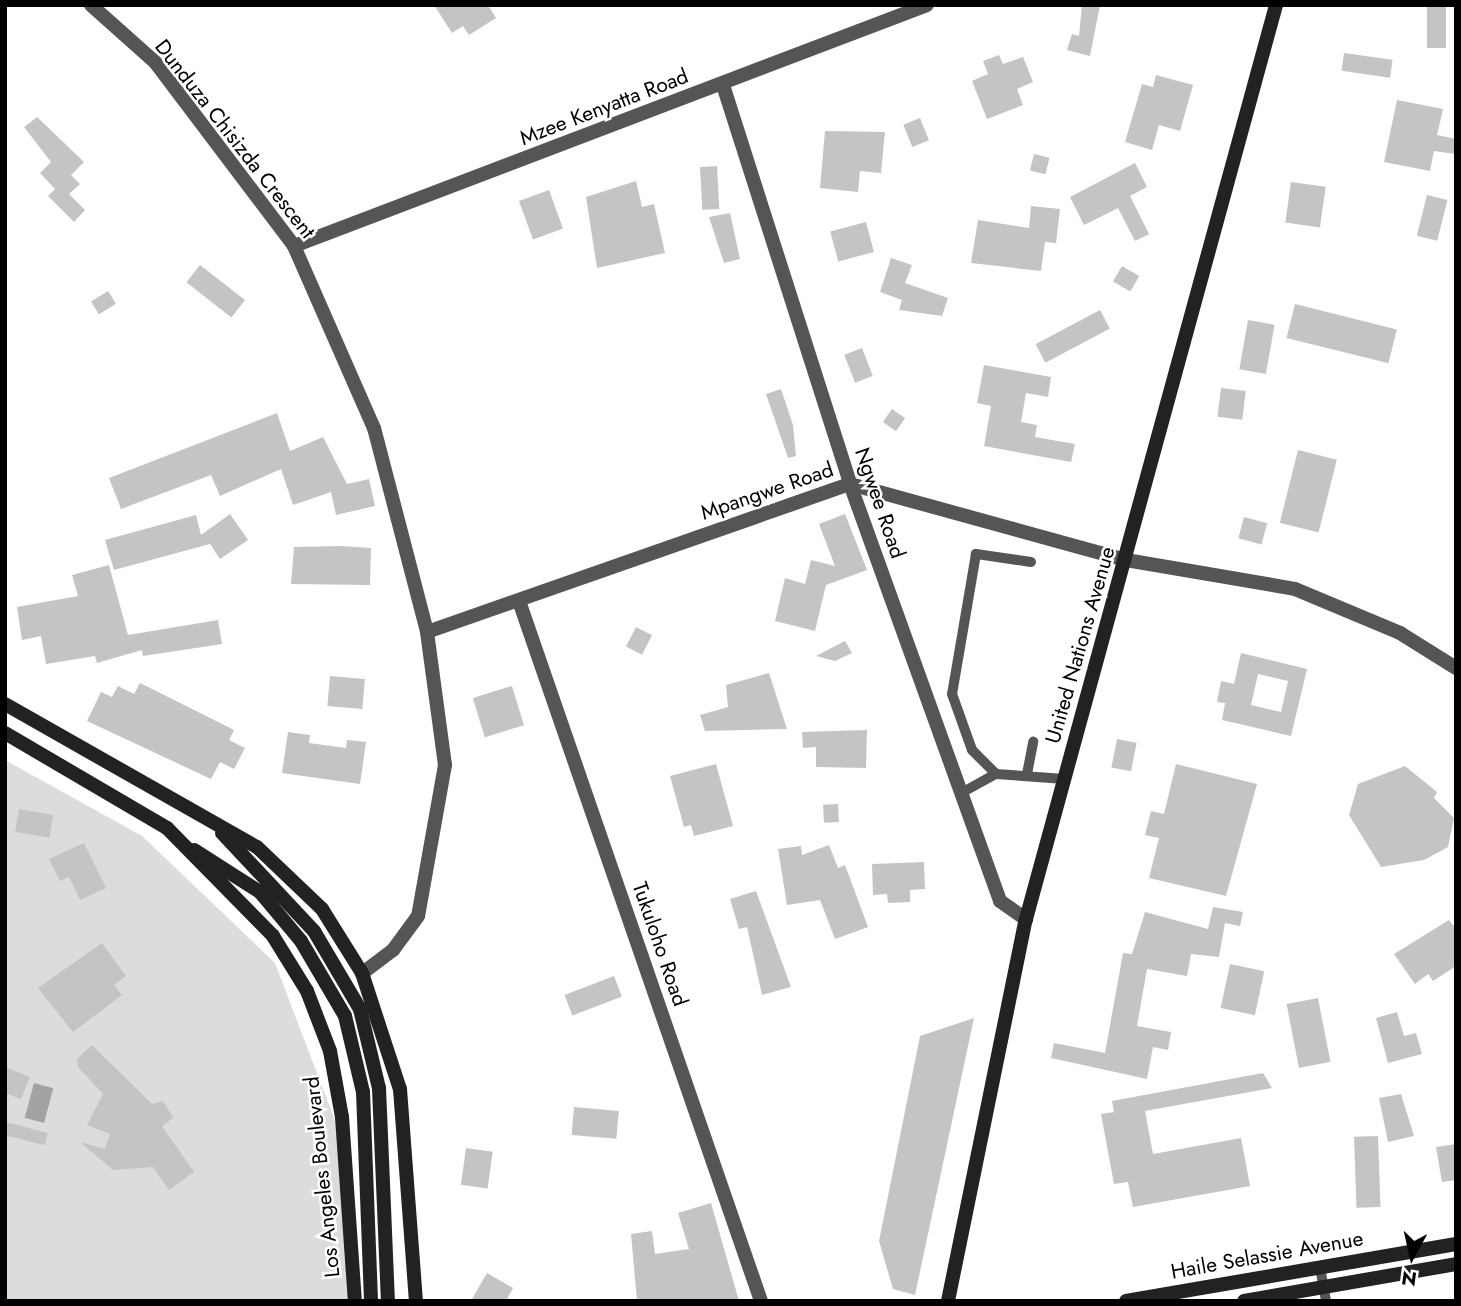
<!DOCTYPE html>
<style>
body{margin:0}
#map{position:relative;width:1461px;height:1306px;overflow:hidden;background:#fff;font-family:Jost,sans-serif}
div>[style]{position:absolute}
.green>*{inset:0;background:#dcdcdc}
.water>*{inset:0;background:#a3a3a3;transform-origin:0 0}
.building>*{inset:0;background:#c4c4c4;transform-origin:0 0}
.lane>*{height:10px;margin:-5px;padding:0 5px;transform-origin:5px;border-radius:5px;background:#555}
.street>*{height:14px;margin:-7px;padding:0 7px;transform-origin:7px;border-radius:7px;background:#555}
.secondary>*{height:14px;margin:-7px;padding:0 7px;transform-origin:7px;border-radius:7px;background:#222}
span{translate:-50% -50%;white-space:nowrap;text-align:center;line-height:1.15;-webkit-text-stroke:5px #fff;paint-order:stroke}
.street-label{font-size:21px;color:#000}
.frame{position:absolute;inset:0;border:7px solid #000;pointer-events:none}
.north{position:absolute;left:1377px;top:1222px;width:70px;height:70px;-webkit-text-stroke:5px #fff;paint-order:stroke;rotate:188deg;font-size:19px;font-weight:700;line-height:28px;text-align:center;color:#000}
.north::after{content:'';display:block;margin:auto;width:24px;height:32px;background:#000;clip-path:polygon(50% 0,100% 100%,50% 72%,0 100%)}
</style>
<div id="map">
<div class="green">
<div style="clip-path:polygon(5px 760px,142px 836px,275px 963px,339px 1131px,348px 1301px,5px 1301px)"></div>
</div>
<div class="water">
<div style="left:34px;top:1083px;width:20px;height:36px;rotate:15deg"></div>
</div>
<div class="building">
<div style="clip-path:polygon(434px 5px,488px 5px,496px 18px,469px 35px,463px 26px,452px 33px)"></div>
<div style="clip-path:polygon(1082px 5px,1100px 5px,1090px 56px,1067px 50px,1072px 34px,1079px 36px)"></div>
<div style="left:1427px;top:5px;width:19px;height:43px"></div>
<div style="left:1344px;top:53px;width:49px;height:18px;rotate:8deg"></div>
<div style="clip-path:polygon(999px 55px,1003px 64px,1023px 57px,1033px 82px,1017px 89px,1023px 105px,987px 119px,972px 81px,988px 74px,983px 61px)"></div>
<div style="clip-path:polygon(1156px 75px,1193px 85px,1180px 131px,1159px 125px,1152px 150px,1125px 142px,1142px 84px,1153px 87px)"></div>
<div style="clip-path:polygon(1397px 100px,1443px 109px,1437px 135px,1456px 139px,1456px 154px,1434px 151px,1430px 171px,1384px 162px)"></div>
<div style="clip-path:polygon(37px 117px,84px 162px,71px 175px,80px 184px,69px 194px,85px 210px,74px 222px,48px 196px,55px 189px,40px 173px,51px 162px,24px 127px)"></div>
<div style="left:920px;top:118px;width:24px;height:18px;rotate:68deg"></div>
<div style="clip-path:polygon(825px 131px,885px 132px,881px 173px,860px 171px,858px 192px,820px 188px)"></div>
<div style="left:1034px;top:154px;width:16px;height:17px;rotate:14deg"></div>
<div style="clip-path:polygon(1135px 163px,1147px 187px,1130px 196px,1149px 234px,1135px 241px,1118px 208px,1084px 225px,1070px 197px)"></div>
<div style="left:717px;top:166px;width:43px;height:17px;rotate:87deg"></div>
<div style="clip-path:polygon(636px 181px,642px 207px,654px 204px,665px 253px,597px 268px,586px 197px)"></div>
<div style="left:1291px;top:182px;width:35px;height:41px;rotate:8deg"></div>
<div style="left:549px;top:190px;width:41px;height:32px;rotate:70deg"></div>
<div style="left:1427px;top:195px;width:21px;height:42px;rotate:14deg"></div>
<div style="clip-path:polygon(1031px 206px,1060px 209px,1056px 243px,1045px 242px,1041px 271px,971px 263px,978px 220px,1029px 228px)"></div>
<div style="clip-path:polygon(730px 213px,740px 259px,724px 263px,709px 217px)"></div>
<div style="left:866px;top:222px;width:31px;height:37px;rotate:75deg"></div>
<div style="clip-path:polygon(891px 258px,912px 265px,905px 283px,948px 298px,942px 316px,899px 310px,902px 300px,880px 292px)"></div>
<div style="left:200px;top:265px;width:57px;height:22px;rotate:38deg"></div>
<div style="left:1122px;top:266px;width:20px;height:18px;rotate:30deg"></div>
<div style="left:108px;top:291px;width:15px;height:20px;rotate:58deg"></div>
<div style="left:1295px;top:304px;width:105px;height:35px;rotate:14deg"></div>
<div style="left:1100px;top:310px;width:21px;height:73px;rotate:62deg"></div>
<div style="left:1248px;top:320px;width:27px;height:50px;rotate:10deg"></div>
<div style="left:862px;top:348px;width:30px;height:19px;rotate:69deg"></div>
<div style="clip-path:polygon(984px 365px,1051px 377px,1048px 397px,1026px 393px,1021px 422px,1037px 425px,1035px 437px,1075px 444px,1071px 462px,984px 446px,991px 406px,977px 403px)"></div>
<div style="left:1221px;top:388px;width:25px;height:29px;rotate:7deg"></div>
<div style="clip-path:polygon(781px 389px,793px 425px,796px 456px,788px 458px,766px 394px)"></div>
<div style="left:892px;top:409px;width:16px;height:16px;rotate:35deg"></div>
<div style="clip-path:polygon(277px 413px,290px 451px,323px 437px,347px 484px,369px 479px,375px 506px,336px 515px,331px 492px,293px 505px,281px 469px,220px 496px,211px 475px,121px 509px,109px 478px)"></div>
<div style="left:1298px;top:450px;width:40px;height:75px;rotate:14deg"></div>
<div style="clip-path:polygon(230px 514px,248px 540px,220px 559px,210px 544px,114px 570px,105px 540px,196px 515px,201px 535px)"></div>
<div style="clip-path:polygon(845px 514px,867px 570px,826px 585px,815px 631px,775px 621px,785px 578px,805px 584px,811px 560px,835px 566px,819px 524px)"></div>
<div style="left:1244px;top:517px;width:24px;height:22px;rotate:15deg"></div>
<div style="clip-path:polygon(341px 546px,371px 548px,370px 585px,291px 584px,294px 547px)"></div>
<div style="clip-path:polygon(109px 565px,128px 635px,218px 620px,222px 644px,143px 656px,142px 650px,97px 663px,95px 656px,46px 664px,41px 636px,22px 640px,17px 607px,78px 596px,72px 575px)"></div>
<div style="left:636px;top:627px;width:18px;height:22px;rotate:27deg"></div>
<div style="clip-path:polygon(845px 641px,852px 653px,835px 661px,816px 656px)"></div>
<div style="clip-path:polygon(evenodd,1241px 653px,1307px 669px,1291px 736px,1222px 720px,1225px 703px,1217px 702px,1221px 681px,1234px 684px,1241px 653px,1258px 674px,1288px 681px,1281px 712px,1251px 705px,1258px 674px)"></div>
<div style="clip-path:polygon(769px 673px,787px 729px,705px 731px,700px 715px,728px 707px,726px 685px)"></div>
<div style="left:330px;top:676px;width:35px;height:30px;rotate:5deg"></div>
<div style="clip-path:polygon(140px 683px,234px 730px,229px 740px,245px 748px,234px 769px,220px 762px,211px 779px,87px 721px,101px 692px,112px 697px,118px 686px,134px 694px)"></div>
<div style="left:512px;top:686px;width:41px;height:41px;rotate:73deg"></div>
<div style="clip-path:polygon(867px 730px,866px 768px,816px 767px,816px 747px,803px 748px,802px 732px)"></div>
<div style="clip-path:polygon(288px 732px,310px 735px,309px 743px,346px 748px,347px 740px,366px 742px,360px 784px,282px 773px)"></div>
<div style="left:1117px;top:739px;width:20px;height:29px;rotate:11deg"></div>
<div style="clip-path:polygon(716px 764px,733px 826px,694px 836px,691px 825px,684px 827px,670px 776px)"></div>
<div style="clip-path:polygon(1176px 764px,1257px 784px,1226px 896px,1149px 878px,1159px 838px,1145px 835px,1151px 811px,1164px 814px)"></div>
<div style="clip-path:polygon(1405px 766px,1437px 792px,1434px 798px,1454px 818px,1448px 847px,1424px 860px,1381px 867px,1349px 815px,1358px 784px)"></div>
<div style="left:838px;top:804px;width:18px;height:15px;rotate:87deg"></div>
<div style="left:19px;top:809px;width:35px;height:23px;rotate:10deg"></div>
<div style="clip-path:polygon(84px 843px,106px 888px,80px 900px,69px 877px,60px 881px,49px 859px)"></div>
<div style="clip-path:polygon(829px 845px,838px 868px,845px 865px,868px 927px,835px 939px,820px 900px,787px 905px,778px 849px,801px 846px,802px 855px)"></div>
<div style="clip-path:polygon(924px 862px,925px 889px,910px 890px,910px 902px,888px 903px,887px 894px,873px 895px,872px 864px)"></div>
<div style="clip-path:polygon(756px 891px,791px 987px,762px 995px,747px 927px,739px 929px,730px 899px)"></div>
<div style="clip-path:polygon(1213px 907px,1243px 912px,1240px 926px,1225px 923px,1219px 957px,1191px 954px,1187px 976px,1147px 969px,1137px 1026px,1171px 1032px,1168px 1050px,1153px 1047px,1147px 1079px,1051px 1058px,1054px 1043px,1105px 1053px,1123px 953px,1132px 954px,1145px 912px,1208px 929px)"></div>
<div style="clip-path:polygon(1449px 920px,1456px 929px,1456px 966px,1433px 981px,1428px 974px,1415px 984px,1394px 954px)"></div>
<div style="clip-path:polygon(102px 943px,126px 976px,114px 985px,122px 995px,73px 1032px,38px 988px)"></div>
<div style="left:1230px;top:964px;width:35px;height:45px;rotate:12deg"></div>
<div style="left:614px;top:976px;width:22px;height:53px;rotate:69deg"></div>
<div style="left:1318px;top:998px;width:65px;height:32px;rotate:79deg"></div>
<div style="clip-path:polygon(1397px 1012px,1404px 1036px,1416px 1033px,1422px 1054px,1388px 1063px,1376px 1018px)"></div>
<div style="clip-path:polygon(974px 1018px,915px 1295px,893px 1289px,879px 1241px,920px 1036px)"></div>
<div style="clip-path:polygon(92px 1045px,152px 1104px,163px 1101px,173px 1118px,162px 1126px,194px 1172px,169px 1190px,153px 1167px,113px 1170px,80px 1142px,105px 1149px,110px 1134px,87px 1125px,103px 1094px,78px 1067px,77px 1059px)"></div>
<div style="clip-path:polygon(5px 1067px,30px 1077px,21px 1099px,5px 1093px)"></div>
<div style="clip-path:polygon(1263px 1073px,1272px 1088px,1145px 1111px,1153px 1154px,1241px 1138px,1250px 1186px,1133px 1207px,1128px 1182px,1114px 1184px,1101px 1114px,1114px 1112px,1112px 1101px)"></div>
<div style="clip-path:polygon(1401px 1094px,1414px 1136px,1388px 1142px,1379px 1098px)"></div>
<div style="left:574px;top:1107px;width:45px;height:28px;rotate:5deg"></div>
<div style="left:5px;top:1122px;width:44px;height:13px;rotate:14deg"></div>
<div style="left:1378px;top:1136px;width:71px;height:24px;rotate:88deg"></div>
<div style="clip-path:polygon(1456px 1144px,1456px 1180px,1442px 1182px,1436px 1147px)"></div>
<div style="left:466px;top:1148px;width:27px;height:37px;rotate:8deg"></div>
<div style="clip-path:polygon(711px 1203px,739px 1301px,637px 1301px,631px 1234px,652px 1231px,655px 1254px,689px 1249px,678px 1213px)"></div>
<div style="clip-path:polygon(487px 1273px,513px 1288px,506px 1301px,471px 1301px)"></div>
</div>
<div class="lane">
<div style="left:1031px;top:562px;width:56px;rotate:-171.7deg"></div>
<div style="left:976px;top:554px;width:142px;rotate:99.7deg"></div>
<div style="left:952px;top:694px;width:59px;rotate:70.3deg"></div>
<div style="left:972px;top:750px;width:34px;rotate:45deg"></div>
<div style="left:996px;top:774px;width:69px;rotate:4.1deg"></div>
<div style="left:1027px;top:774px;width:33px;rotate:-79deg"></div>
<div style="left:963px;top:792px;width:38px;rotate:-29deg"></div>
<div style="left:1320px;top:1267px;width:35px;rotate:80deg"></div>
</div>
<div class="street">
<div style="left:91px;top:5px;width:86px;rotate:41.7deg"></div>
<div style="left:155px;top:62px;width:231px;rotate:52.9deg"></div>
<div style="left:294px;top:246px;width:199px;rotate:66.3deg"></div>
<div style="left:374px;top:428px;width:211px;rotate:75.4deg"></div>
<div style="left:427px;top:632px;width:134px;rotate:82.3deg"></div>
<div style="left:445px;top:765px;width:153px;rotate:100.1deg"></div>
<div style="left:418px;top:916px;width:42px;rotate:126.3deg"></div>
<div style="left:393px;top:950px;width:39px;rotate:143deg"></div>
<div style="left:723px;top:85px;width:419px;rotate:72.3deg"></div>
<div style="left:850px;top:484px;width:443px;rotate:70.2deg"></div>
<div style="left:1000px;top:901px;width:32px;rotate:35deg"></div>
<div style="left:294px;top:246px;width:677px;rotate:-20.84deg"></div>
<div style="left:519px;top:601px;width:741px;rotate:70.93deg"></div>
<div style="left:427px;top:632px;width:448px;rotate:-19.3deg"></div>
<div style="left:850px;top:484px;width:286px;rotate:15.4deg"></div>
<div style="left:1126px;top:560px;width:171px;rotate:9.7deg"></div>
<div style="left:1295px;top:589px;width:114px;rotate:22.7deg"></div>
<div style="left:1400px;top:633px;width:66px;rotate:32deg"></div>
</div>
<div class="secondary">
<div style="left:5px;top:704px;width:290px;rotate:29.6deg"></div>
<div style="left:257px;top:847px;width:90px;rotate:43.6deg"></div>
<div style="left:322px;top:909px;width:75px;rotate:58deg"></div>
<div style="left:362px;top:973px;width:122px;rotate:71.9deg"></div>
<div style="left:400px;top:1089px;width:213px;rotate:85.7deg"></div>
<div style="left:5px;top:733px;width:188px;rotate:30.4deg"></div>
<div style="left:167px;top:828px;width:151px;rotate:45.5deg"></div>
<div style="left:273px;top:936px;width:65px;rotate:58.3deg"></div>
<div style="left:307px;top:991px;width:64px;rotate:69deg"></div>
<div style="left:330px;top:1051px;width:67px;rotate:79.7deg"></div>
<div style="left:342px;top:1117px;width:184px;rotate:86deg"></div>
<div style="left:222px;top:833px;width:134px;rotate:46.8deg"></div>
<div style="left:314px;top:931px;width:91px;rotate:59.5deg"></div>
<div style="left:360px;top:1009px;width:81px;rotate:76.5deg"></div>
<div style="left:379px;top:1088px;width:213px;rotate:87.6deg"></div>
<div style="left:194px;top:850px;width:78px;rotate:32.5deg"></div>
<div style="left:260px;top:892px;width:64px;rotate:50.1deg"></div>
<div style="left:301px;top:941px;width:87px;rotate:59.6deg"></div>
<div style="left:345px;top:1016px;width:78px;rotate:76.7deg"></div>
<div style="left:363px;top:1092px;width:209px;rotate:87.8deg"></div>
<div style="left:948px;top:1301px;width:390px;rotate:-78.5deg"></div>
<div style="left:1026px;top:919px;width:948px;rotate:-74.7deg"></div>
<div style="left:1126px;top:1301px;width:335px;rotate:-9.8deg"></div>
<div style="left:1244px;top:1301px;width:215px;rotate:-9.9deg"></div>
</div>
<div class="street-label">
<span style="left:604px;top:107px;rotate:-21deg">Mzee Kenyatta Road</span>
<span style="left:235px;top:139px;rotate:52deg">Dunduza Chisizda Crescent</span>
<span style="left:767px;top:491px;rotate:-19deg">Mpangwe Road</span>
<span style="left:880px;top:503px;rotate:71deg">Ngwee Road</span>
<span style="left:1080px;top:645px;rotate:-74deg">United Nations Avenue</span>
<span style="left:660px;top:944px;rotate:71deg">Tukuloho Road</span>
<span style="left:322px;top:1177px;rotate:-96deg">Los Angeles Boulevard</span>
<span style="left:1267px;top:1255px;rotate:-10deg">Haile Selassie Avenue</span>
</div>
<div class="frame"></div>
<div class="north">N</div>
</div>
